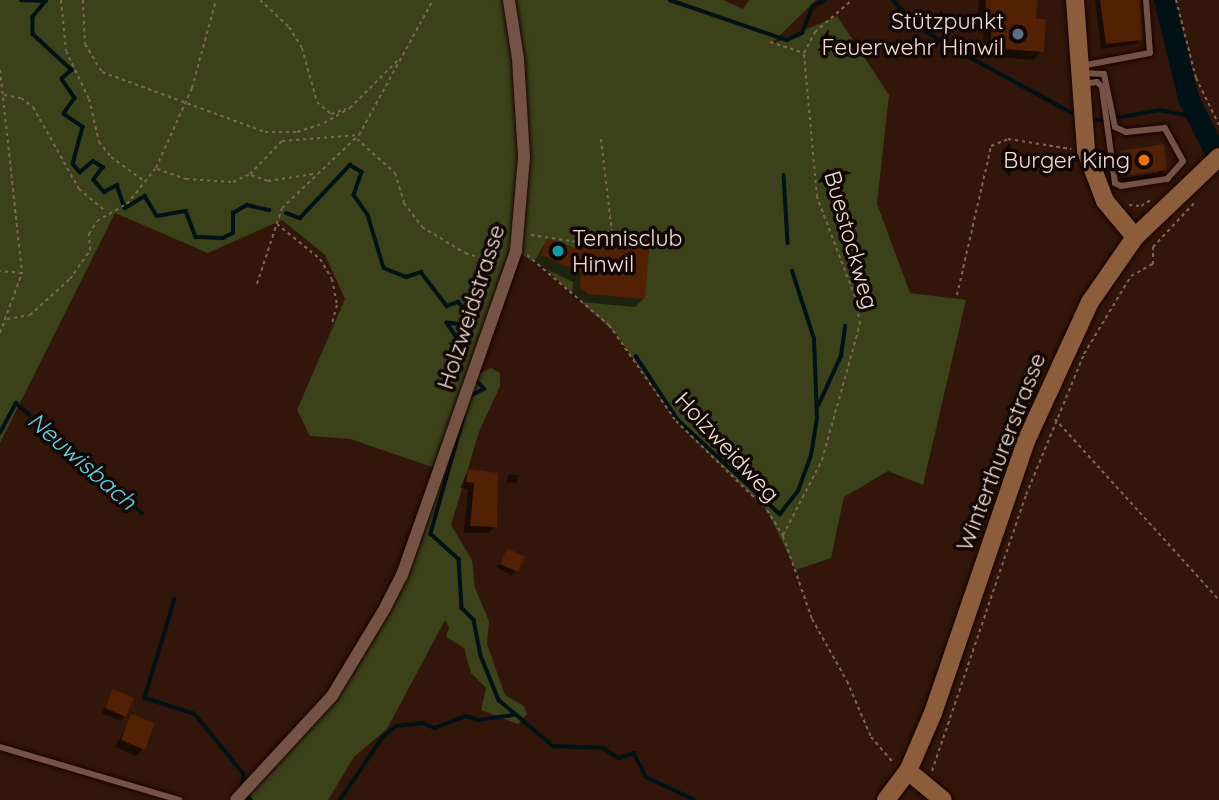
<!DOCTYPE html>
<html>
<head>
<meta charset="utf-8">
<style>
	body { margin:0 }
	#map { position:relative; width:1219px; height:800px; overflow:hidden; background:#321609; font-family:Quicksand,sans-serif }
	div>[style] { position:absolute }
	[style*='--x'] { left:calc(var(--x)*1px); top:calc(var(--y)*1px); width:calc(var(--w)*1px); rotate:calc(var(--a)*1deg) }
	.green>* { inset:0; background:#3b4119 }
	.shadow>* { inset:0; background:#0007 }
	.stream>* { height:3.5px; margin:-1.75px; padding:0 1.75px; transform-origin:1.75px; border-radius:1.75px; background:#001216 }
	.river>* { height:21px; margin:-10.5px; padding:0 10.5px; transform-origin:10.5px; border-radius:10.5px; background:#001216 }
	.building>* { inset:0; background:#512005 }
	.path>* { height:2px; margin-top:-1px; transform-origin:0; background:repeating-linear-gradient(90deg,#7e655a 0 3.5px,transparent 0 7px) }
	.roads { filter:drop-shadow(0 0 2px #180200) drop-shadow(0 0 2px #180200) }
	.lane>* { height:6px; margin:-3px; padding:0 3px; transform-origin:3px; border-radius:3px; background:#745345 }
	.street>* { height:12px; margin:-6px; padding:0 6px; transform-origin:6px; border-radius:6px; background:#745345 }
	.secondary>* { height:18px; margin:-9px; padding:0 9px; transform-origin:9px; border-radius:9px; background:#8c5d3b }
	.dots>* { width:19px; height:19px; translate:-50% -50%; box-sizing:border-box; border:4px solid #110603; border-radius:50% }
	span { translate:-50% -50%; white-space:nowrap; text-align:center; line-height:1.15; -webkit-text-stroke:7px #110603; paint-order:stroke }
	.poi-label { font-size:23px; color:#f1ddd4 }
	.right { translate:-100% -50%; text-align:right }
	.left { translate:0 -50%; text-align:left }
	.street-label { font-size:23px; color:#f1ddd4 }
	.water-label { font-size:24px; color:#5ad8eb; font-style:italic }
</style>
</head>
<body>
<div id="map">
	<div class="green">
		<div style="clip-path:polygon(0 0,723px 0,743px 9px,749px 0,816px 0,770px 45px,837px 16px,889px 95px,877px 204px,910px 293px,966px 300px,923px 485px,888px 471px,844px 497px,831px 558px,796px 570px,767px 510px,676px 421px,616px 334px,547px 270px,516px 251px,435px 468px,350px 439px,310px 436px,297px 410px,345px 299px,325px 255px,282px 220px,208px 253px,115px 213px,0 443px)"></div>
		<div style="clip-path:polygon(491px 368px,500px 373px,500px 386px,479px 432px,451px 525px,472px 560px,475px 588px,489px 621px,487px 644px,505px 695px,524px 706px,527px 714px,518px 724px,481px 710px,486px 688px,471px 673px,464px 648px,446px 637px,449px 627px,445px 620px,387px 729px,354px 757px,328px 800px,251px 800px,246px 790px,306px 728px,385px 608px,474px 376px)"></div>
	</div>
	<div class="shadow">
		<div style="clip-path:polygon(979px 0,1036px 0,1035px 20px,1042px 51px,1033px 60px,982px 56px,984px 26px,977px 25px)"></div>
		<div style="clip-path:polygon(1095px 0,1138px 0,1141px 39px,1136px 44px,1101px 49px)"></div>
		<div style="clip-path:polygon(evenodd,1121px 152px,1166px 169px,1156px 179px,1115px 184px,1112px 162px,1121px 152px,1158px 170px,1158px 173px,1115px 179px,1115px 175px,1158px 170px)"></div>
		<div style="clip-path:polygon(585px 235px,644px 298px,635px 307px,579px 302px,572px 296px,573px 282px,533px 263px,547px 240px,576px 251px)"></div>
		<div style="clip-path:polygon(468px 470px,495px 526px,488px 533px,464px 533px,468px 489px,460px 488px)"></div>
		<div style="clip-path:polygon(509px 474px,519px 475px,516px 483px,506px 482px)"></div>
		<div style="clip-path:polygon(507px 551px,517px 571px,512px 575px,497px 568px)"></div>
		<div style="clip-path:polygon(113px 691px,125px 716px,121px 721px,102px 713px)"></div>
		<div style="clip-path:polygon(132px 716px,143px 749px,136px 756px,115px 747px)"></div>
	</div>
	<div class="stream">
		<div style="--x:21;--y:0;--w:25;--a:2"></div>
		<div style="--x:46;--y:1;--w:21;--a:129"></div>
		<div style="--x:33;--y:17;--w:17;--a:90"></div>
		<div style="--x:33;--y:34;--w:53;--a:42.7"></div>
		<div style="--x:72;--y:70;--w:13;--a:138"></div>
		<div style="--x:62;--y:79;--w:23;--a:56"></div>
		<div style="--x:75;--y:98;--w:19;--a:125"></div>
		<div style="--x:64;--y:114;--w:23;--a:34"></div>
		<div style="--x:83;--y:127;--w:38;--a:105"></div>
		<div style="--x:73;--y:164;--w:11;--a:49"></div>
		<div style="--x:80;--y:172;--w:17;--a:-40"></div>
		<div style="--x:93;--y:161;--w:12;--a:31"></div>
		<div style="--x:103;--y:167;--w:16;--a:125"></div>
		<div style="--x:94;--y:180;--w:16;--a:50"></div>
		<div style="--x:104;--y:192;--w:15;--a:-28"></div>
		<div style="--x:117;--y:185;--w:24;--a:71"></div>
		<div style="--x:125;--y:208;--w:23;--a:-31"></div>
		<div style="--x:145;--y:196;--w:23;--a:59"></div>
		<div style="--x:157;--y:216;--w:29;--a:-10"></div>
		<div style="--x:186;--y:211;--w:28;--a:69"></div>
		<div style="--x:196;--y:237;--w:27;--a:2"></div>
		<div style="--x:223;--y:238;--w:11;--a:-27"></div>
		<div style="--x:233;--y:233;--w:20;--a:-90"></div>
		<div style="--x:233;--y:213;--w:16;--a:-30"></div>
		<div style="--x:247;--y:205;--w:23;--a:13"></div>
		<div style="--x:670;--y:0;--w:124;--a:18.9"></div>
		<div style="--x:787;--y:40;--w:17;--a:-25"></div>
		<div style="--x:802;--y:33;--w:29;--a:-68"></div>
		<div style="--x:813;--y:6;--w:13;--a:-27"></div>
		<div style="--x:893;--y:0;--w:36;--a:46"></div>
		<div style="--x:918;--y:26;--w:33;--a:33"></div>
		<div style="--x:962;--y:53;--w:125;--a:28.6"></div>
		<div style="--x:1116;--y:118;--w:45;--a:-10.3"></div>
		<div style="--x:1160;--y:110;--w:42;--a:11"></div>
		<div style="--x:1091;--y:120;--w:12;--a:0"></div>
		<div style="--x:784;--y:175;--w:68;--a:86.6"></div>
		<div style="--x:286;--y:213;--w:15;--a:20"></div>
		<div style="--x:300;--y:218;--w:73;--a:-46.7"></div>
		<div style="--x:350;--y:165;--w:14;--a:30"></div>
		<div style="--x:362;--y:172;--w:24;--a:109"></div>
		<div style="--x:354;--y:195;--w:24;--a:55"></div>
		<div style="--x:368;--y:215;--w:55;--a:73.2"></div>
		<div style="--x:384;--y:268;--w:24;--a:22"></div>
		<div style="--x:406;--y:277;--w:16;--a:-18"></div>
		<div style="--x:421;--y:272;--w:43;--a:52.6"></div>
		<div style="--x:447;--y:306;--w:12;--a:-20"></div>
		<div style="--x:458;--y:302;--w:21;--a:45"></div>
		<div style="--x:473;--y:317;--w:11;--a:135"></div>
		<div style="--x:465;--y:325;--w:18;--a:-174"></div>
		<div style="--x:447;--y:323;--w:27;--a:56"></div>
		<div style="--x:462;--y:345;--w:14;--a:120"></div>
		<div style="--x:455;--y:357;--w:13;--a:58"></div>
		<div style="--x:636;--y:356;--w:77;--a:56.7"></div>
		<div style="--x:678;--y:420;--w:139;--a:42.7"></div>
		<div style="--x:780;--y:514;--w:29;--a:-52"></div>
		<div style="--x:798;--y:491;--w:37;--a:-70"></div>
		<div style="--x:811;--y:456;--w:38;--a:-81"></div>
		<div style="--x:817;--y:418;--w:79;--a:-92.2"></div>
		<div style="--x:814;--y:339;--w:71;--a:-107.9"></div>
		<div style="--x:470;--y:396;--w:16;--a:-27"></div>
		<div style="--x:484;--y:389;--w:13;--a:-135"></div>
		<div style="--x:818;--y:406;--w:55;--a:-65.3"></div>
		<div style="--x:841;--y:356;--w:30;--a:-82"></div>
		<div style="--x:464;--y:417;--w:122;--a:105.8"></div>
		<div style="--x:431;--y:534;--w:38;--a:42"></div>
		<div style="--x:459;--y:559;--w:49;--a:86.5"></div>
		<div style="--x:462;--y:608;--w:17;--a:45"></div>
		<div style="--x:474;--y:620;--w:37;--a:79"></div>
		<div style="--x:481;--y:656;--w:48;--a:67.8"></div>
		<div style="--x:499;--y:700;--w:71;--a:40.4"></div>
		<div style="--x:553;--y:746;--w:50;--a:2.3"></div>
		<div style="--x:603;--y:748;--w:19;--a:32"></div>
		<div style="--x:619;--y:758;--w:16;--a:-18"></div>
		<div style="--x:634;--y:753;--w:27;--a:63"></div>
		<div style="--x:646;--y:777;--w:54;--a:25.1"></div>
		<div style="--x:0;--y:433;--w:34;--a:-62"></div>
		<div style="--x:16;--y:403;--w:167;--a:41.1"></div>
		<div style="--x:175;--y:599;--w:103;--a:106.9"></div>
		<div style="--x:145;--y:698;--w:52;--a:17.7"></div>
		<div style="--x:195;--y:714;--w:77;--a:50.8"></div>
		<div style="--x:244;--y:774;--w:10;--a:96"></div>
		<div style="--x:249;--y:797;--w:4;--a:56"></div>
		<div style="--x:340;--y:800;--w:75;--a:-55.9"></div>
		<div style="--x:382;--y:738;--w:18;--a:-41"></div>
		<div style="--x:396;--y:726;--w:27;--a:-6"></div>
		<div style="--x:423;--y:723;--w:13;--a:23"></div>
		<div style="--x:435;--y:728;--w:33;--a:-21"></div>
		<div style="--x:466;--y:716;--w:13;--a:18"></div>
		<div style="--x:478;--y:720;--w:35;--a:-8"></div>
	</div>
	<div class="river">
		<div style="--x:1164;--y:0;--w:101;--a:76.2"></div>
		<div style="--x:1188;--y:98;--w:69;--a:63.4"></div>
	</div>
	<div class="building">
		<div style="clip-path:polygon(986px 0,1038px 0,1036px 19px,1046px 19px,1044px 52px,990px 48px,993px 17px,985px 16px)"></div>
		<div style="clip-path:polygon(1100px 0,1140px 0,1143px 40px,1106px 44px)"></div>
		<div style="clip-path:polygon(1164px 144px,1167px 170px,1124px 176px,1120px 151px)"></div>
		<div style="clip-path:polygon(584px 233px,650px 238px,645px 299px,588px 294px,580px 287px,581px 273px,541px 255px,547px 238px,583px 251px)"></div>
		<div style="clip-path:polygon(468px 469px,498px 473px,497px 527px,470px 526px,474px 483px,466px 482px)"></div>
		<div style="clip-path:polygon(507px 548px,525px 557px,518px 572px,500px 564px)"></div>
		<div style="clip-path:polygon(113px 689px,134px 698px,126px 717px,105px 708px)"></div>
		<div style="clip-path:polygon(131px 714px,155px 723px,145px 750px,121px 740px)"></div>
	</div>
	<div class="path">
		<div style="--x:61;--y:0;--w:51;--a:84.4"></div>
		<div style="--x:66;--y:51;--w:53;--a:64.4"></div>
		<div style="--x:89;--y:99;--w:44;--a:76.9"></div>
		<div style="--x:99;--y:142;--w:19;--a:51"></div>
		<div style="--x:111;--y:157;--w:39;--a:36"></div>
		<div style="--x:83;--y:0;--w:44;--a:87.4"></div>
		<div style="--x:85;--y:44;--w:33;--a:59"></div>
		<div style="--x:102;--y:72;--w:174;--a:20.2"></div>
		<div style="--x:265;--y:132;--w:32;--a:0"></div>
		<div style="--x:297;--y:132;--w:28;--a:-18"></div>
		<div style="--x:324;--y:123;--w:30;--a:-30"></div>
		<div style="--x:350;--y:108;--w:68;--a:-45"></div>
		<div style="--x:260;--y:0;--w:40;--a:43"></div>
		<div style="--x:289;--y:27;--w:25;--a:58"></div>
		<div style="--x:302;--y:48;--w:56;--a:74.5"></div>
		<div style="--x:317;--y:102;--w:18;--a:41"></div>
		<div style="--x:331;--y:114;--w:16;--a:-18"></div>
		<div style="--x:1176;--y:0;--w:81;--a:75.6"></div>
		<div style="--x:1196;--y:78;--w:52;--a:63.9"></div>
		<div style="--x:770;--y:42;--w:35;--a:18"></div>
		<div style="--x:0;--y:70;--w:204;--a:83.8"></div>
		<div style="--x:4;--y:95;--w:17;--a:10"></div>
		<div style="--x:21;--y:98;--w:15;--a:37"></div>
		<div style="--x:33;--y:107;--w:94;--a:60.7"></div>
		<div style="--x:79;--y:189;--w:35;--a:40"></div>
		<div style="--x:357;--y:139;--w:51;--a:41.8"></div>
		<div style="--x:395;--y:173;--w:31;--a:73"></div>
		<div style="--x:404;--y:203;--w:30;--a:53"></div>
		<div style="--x:422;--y:227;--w:50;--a:31.2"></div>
		<div style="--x:465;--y:253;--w:24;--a:17"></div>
		<div style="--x:488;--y:260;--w:12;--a:-14"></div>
		<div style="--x:601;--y:139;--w:94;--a:83.3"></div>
		<div style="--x:157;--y:169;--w:31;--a:19"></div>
		<div style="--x:186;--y:179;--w:47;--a:3.7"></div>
		<div style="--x:233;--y:182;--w:19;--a:-25"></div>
		<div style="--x:250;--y:174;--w:46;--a:-45.9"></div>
		<div style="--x:282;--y:141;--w:77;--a:-4.5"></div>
		<div style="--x:251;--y:175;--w:18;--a:19"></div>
		<div style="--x:268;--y:181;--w:46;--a:-8.8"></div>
		<div style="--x:1129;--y:205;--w:12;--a:5"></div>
		<div style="--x:1141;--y:206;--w:13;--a:-32"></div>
		<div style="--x:277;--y:224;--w:55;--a:39.1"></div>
		<div style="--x:320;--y:259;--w:23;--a:59"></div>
		<div style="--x:332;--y:279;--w:26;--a:79"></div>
		<div style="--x:337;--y:305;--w:20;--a:105"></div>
		<div style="--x:531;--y:235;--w:54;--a:8.6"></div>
		<div style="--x:584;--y:243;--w:24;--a:-28"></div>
		<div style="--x:605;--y:232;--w:25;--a:2"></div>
		<div style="--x:527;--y:255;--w:108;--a:40.5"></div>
		<div style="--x:609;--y:325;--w:117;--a:55.1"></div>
		<div style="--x:676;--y:421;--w:127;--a:44.4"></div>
		<div style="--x:767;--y:510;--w:31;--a:58"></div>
		<div style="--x:783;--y:536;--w:88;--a:70.7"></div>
		<div style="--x:812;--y:619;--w:71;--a:60.6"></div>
		<div style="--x:847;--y:681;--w:61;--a:66.8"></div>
		<div style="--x:871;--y:737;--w:35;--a:49"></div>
		<div style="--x:257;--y:284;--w:80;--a:-71.8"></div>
		<div style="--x:282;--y:208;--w:106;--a:-43.5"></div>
		<div style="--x:359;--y:135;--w:154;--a:-61.3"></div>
		<div style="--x:957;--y:295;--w:153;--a:-77.1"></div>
		<div style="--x:991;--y:146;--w:18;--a:-22"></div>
		<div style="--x:1008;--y:139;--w:64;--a:9"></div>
		<div style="--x:7;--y:319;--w:23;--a:-10"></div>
		<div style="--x:30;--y:315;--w:54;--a:-42"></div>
		<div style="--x:70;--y:279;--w:35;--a:-55"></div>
		<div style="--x:90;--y:250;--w:16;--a:-94"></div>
		<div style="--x:89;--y:234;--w:15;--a:-58"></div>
		<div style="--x:97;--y:221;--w:34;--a:-30"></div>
		<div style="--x:127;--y:204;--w:46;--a:-51.1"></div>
		<div style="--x:156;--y:168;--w:88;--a:-65.8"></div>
		<div style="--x:192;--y:88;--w:91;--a:-74.7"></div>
		<div style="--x:0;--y:333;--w:64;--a:-69.9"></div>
		<div style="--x:22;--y:273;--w:22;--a:-175"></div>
		<div style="--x:1055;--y:419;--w:244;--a:47.8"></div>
		<div style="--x:783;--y:535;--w:85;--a:-62.5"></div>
		<div style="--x:822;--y:460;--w:141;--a:-74.4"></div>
		<div style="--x:860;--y:324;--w:27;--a:-100"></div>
		<div style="--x:855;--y:297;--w:107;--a:-110.8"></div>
		<div style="--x:817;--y:197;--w:145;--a:-95.2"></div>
		<div style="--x:804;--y:53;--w:24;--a:-62"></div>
		<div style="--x:815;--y:32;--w:49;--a:-40.9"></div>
		<div style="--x:932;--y:771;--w:292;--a:-71.2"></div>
		<div style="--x:1026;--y:495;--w:152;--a:-67.6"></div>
		<div style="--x:1084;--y:354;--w:91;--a:-58.9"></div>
		<div style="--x:1131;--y:276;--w:25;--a:-29"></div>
		<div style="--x:1153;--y:264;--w:17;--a:-90"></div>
		<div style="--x:1153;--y:247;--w:63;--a:-46.9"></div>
	</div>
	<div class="roads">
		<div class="lane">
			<div style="--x:1081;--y:66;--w:70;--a:-10.7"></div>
			<div style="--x:1150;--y:53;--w:53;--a:-94.3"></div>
			<div style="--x:1083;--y:84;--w:14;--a:-8"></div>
			<div style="--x:1097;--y:82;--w:7;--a:45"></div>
			<div style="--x:1102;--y:87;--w:97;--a:82.3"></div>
			<div style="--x:1115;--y:183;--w:7;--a:27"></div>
			<div style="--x:1121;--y:186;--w:47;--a:-8.7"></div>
			<div style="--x:1167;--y:179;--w:24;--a:-48"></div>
			<div style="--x:1183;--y:161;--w:38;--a:-119"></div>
			<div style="--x:1165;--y:128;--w:39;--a:174"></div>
			<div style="--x:1126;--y:132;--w:12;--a:-156"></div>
			<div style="--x:1115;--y:127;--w:54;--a:-101.7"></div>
			<div style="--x:1104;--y:74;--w:21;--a:-177"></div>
			<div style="--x:0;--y:747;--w:187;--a:16.5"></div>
		</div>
		<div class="street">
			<div style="--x:236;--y:800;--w:142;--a:-47.3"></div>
			<div style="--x:332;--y:696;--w:103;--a:-58.9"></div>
			<div style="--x:385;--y:608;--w:37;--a:-63"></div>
			<div style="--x:402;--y:575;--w:343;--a:-70.6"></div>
			<div style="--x:516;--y:251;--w:94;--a:-85.1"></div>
			<div style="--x:524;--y:157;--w:98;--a:-93.5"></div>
			<div style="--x:518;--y:59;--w:60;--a:-98.7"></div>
		</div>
		<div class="secondary">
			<div style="--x:1075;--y:0;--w:151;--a:85.8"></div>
			<div style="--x:1086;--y:151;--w:53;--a:69.2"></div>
			<div style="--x:1105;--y:201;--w:47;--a:50.2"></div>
			<div style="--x:908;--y:771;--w:45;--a:39.6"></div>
			<div style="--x:886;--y:800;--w:36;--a:-53"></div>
			<div style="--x:908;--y:771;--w:63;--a:-66.7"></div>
			<div style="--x:933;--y:713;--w:290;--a:-71.1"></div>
			<div style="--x:1027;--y:439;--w:151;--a:-65.3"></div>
			<div style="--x:1090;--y:302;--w:79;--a:-55.3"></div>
			<div style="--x:1135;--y:237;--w:116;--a:-43.6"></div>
		</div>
	</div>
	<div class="dots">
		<div style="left:1018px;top:34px;background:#5c6f8a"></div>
		<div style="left:1144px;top:160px;background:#e8710a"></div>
		<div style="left:558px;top:251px;background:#0f9aa8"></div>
	</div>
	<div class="poi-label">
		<span class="right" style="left:1004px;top:34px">Stützpunkt<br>Feuerwehr Hinwil</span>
		<span class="right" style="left:1130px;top:160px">Burger King</span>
		<span class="left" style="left:572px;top:251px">Tennisclub<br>Hinwil</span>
	</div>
	<div class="street-label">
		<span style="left:851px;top:240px;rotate:74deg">Buestockweg</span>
		<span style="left:471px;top:307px;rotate:-72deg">Holzweidstrasse</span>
		<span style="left:727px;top:447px;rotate:47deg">Holzweidweg</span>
		<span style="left:1001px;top:452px;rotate:-69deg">Winterthurerstrasse</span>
	</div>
	<div class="water-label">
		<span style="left:82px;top:461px;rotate:41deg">Neuwisbach</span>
	</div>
</div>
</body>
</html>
